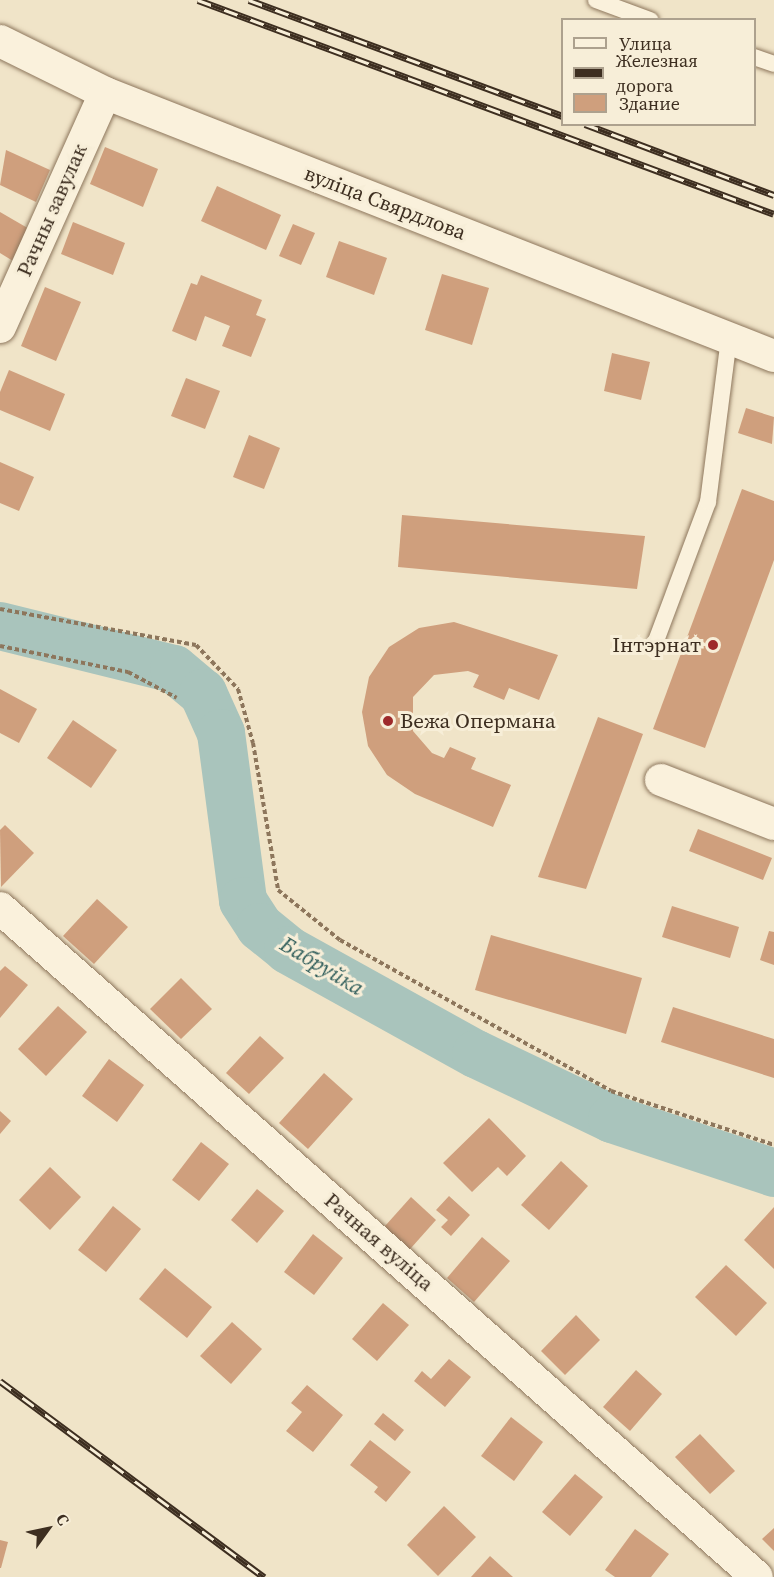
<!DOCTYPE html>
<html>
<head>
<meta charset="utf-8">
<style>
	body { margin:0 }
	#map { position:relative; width:774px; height:1577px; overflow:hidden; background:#f0e4c8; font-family:"Source Serif 4",serif }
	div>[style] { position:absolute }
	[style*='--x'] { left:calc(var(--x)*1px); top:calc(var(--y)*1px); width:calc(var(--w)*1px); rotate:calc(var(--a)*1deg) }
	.river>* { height:48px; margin:-24px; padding:0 24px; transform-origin:24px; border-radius:24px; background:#a9c4bc }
	.building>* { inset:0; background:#cf9f7d }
	.path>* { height:4px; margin-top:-2px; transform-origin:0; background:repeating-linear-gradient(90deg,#8d765c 0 4.5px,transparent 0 7.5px) }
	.roads { filter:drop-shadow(0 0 2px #8d765c) drop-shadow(0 0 2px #8d765c) }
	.lane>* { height:16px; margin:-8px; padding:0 8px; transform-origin:8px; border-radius:8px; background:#faf1dc }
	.street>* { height:32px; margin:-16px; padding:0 16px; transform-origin:16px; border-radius:16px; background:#faf1dc }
	.rail>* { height:7px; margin-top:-3.5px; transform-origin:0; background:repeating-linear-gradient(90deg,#f7eed8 0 14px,#3d2e20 0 28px); box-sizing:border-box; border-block:2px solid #3d2e20 }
	.dots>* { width:16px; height:16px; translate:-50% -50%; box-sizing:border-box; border:3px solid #f7eed8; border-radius:50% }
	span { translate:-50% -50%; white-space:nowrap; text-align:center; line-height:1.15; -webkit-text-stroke:6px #f7eed8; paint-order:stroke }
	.street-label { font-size:21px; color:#3d2e20 }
	.poi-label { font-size:21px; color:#3d2e20 }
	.right { translate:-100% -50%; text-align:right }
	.left { translate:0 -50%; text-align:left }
	.water-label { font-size:22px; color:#2f5d5a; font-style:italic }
	.legend { position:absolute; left:561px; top:18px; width:195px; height:108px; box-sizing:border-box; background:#f7eed8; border:2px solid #ada18e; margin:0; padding:8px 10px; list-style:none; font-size:18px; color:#3d2e20 }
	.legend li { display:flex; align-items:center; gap:12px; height:30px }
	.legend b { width:30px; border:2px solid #ada18e }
	.north { position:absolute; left:18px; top:1499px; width:60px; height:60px; -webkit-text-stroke:4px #f7eed8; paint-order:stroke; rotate:57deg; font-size:16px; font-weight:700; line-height:24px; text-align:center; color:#3d2e20 }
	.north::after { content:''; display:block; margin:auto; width:21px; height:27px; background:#3d2e20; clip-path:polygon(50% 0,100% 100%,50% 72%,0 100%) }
</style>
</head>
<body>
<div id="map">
	<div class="river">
		<div style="--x:0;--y:626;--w:179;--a:13.9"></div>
		<div style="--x:174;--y:669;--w:38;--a:40"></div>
		<div style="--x:203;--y:693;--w:44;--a:65.8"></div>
		<div style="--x:221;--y:733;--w:169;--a:82.5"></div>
		<div style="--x:243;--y:901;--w:31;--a:57"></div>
		<div style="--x:260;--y:927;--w:36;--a:39"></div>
		<div style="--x:288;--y:950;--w:215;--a:29"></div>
		<div style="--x:476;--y:1054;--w:151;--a:25.5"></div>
		<div style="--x:612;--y:1119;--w:171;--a:18.4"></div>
	</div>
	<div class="building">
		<div style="clip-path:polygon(105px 147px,158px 169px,143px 207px,90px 184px)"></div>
		<div style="clip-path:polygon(6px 150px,50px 170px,36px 202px,0 185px)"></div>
		<div style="clip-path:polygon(217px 186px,281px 215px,266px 250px,201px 221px)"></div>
		<div style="clip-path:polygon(0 212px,31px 230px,13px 261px,0 253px)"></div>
		<div style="clip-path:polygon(73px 222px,125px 243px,113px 275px,61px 254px)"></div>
		<div style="clip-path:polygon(293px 224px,315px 233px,301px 265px,279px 256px)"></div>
		<div style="clip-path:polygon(339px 241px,387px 258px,374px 295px,326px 277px)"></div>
		<div style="clip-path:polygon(442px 274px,489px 288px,472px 345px,425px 330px)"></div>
		<div style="clip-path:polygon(201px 275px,262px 300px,256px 315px,266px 319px,251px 357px,222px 346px,230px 326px,205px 316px,196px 341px,172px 331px,191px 283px,197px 285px)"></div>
		<div style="clip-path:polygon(45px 287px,81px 302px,56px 361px,21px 346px)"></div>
		<div style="clip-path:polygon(612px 353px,650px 362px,641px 400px,604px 391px)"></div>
		<div style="clip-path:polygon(9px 370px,65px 394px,50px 431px,0 410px,0 392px)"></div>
		<div style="clip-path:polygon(186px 378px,220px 391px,205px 429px,171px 416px)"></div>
		<div style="clip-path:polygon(746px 408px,774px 417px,772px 444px,738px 433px)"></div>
		<div style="clip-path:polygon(249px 435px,280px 448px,264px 489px,233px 477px)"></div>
		<div style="clip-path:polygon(0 462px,34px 477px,19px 511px,0 503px)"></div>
		<div style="clip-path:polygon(742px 489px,774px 501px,774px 560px,705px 748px,653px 729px)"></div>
		<div style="clip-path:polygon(402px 515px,645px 536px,637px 589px,398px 567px)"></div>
		<div style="clip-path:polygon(454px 622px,558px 655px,539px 700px,509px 688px,504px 700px,473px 687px,479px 675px,468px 671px,434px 675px,413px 697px,413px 731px,432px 753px,444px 758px,450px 747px,476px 758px,471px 769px,511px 785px,493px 827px,415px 794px,387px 775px,368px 746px,362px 712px,369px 677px,389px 647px,419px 628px)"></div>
		<div style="clip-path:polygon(0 689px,37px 709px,19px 743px,0 733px)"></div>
		<div style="clip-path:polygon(598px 717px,643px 734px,586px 889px,538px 877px)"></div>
		<div style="clip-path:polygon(73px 720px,117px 750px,91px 788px,47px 758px)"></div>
		<div style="clip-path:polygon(5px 825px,34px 853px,1px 887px,0 830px)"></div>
		<div style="clip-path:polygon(698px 829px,772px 858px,763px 880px,689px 851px)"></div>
		<div style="clip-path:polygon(97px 899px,128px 927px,94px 964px,63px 936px)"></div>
		<div style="clip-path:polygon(672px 906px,739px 927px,730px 958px,662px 937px)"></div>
		<div style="clip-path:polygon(769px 931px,774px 932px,774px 965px,760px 960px)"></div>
		<div style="clip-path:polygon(491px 935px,642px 978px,626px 1034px,475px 990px)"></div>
		<div style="clip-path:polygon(5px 966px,28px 985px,0 1018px,0 971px)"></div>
		<div style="clip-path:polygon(181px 978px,212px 1009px,181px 1039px,150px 1009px)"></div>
		<div style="clip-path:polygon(58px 1006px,87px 1032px,46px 1076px,18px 1049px)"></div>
		<div style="clip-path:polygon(673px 1007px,774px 1039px,774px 1078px,661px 1042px)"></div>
		<div style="clip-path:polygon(260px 1036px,284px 1058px,249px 1094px,226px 1073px)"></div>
		<div style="clip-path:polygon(109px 1059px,144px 1085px,117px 1122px,82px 1096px)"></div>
		<div style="clip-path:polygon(324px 1073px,353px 1099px,308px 1149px,279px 1123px)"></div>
		<div style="clip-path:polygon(0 1111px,11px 1121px,0 1134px)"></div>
		<div style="clip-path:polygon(489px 1118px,526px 1156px,507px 1176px,498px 1167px,472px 1192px,443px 1163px)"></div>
		<div style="clip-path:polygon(201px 1142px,229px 1164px,199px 1201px,172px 1180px)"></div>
		<div style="clip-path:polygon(561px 1161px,588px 1186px,549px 1230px,521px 1205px)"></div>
		<div style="clip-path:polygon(50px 1167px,81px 1197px,50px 1230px,19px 1200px)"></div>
		<div style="clip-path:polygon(257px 1189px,284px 1211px,257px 1243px,231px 1220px)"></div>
		<div style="clip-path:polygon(449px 1196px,470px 1215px,451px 1236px,441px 1227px,448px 1220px,436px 1210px)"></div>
		<div style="clip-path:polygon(411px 1197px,436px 1220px,403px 1257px,377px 1235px)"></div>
		<div style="clip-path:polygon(113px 1206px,141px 1229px,106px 1272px,78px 1250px)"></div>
		<div style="clip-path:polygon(774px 1207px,774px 1269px,744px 1240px)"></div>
		<div style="clip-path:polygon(313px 1234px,343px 1258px,314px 1295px,284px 1272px)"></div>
		<div style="clip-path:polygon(482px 1237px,510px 1261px,474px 1302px,447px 1278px)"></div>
		<div style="clip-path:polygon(726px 1265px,767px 1303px,736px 1336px,695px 1297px)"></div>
		<div style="clip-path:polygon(165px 1268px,212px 1307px,187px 1338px,139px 1299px)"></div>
		<div style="clip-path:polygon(383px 1303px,409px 1325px,377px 1361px,352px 1339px)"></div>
		<div style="clip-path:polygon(576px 1315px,600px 1340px,565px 1375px,541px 1351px)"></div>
		<div style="clip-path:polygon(232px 1322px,262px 1349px,231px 1384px,200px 1356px)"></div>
		<div style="clip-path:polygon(449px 1359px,471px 1377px,445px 1407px,414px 1381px,422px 1371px,431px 1379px)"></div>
		<div style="clip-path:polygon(636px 1370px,662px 1394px,630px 1431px,603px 1407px)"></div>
		<div style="clip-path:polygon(307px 1385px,343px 1415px,313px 1452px,286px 1431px,302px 1412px,291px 1403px)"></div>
		<div style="clip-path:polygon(383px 1413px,404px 1430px,395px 1441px,374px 1424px)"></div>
		<div style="clip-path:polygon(511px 1417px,543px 1442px,514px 1481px,481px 1456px)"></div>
		<div style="clip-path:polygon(700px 1434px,735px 1471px,710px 1494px,675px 1457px)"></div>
		<div style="clip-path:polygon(370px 1440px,411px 1472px,386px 1502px,374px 1492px,378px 1487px,350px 1465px)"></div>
		<div style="clip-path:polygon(575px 1474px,603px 1497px,570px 1536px,542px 1512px)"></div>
		<div style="clip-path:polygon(444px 1506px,476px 1537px,438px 1576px,407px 1545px)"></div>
		<div style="clip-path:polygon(774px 1528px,774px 1551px,762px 1539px)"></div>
		<div style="clip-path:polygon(635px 1529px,669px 1554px,651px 1577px,615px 1577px,605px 1570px)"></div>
		<div style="clip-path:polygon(0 1540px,8px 1542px,1px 1568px,0 1568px)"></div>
		<div style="clip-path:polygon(490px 1556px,513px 1577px,471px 1577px)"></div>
	</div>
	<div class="path">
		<div style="--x:0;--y:609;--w:199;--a:10.4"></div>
		<div style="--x:196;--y:645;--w:61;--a:46.3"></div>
		<div style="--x:238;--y:689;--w:56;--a:74.5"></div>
		<div style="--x:253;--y:743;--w:149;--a:80.3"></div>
		<div style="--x:278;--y:890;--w:80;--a:38.9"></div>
		<div style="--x:340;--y:940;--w:310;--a:29.1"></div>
		<div style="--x:611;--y:1091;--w:172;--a:18.3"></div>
		<div style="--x:0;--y:646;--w:131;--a:11.5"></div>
		<div style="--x:128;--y:672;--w:55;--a:28"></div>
	</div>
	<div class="roads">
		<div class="lane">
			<div style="--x:596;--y:0;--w:58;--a:20.3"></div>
			<div style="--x:754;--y:57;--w:21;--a:19"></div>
			<div style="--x:656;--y:641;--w:148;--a:-69.5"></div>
			<div style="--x:708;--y:502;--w:165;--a:-82.7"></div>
		</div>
		<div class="street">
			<div style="--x:0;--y:41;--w:117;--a:26.3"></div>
			<div style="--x:105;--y:93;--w:719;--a:21.46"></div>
			<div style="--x:0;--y:327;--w:256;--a:-65.8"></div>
			<div style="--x:661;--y:780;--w:121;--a:21.3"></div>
			<div style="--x:0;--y:908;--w:1010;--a:41.47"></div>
		</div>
	</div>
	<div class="rail">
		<div style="--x:198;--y:0;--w:614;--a:20.38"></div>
		<div style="--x:249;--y:0;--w:334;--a:20.3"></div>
		<div style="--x:585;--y:124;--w:202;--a:20.6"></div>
		<div style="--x:0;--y:1381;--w:329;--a:36.6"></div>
	</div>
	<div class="dots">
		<div style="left:713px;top:645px;background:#9e2a2b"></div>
		<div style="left:388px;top:721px;background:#9e2a2b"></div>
	</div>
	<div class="street-label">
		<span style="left:385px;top:203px;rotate:21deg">вуліца Свярдлова</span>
		<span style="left:52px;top:210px;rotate:-66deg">Рачны завулак</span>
		<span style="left:379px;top:1242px;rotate:41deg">Рачная вуліца</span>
	</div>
	<div class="poi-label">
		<span class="right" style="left:701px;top:645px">Інтэрнат</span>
		<span class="left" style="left:400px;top:721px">Вежа Опермана</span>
	</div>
	<div class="water-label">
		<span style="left:322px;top:966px;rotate:31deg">Бабруйка</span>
	</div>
	<ul class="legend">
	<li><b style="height:8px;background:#faf1dc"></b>Улица</li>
	<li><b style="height:8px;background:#3d2e20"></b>Железная дорога</li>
	<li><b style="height:16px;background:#cf9f7d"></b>Здание</li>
	</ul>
	<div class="north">С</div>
</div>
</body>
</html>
